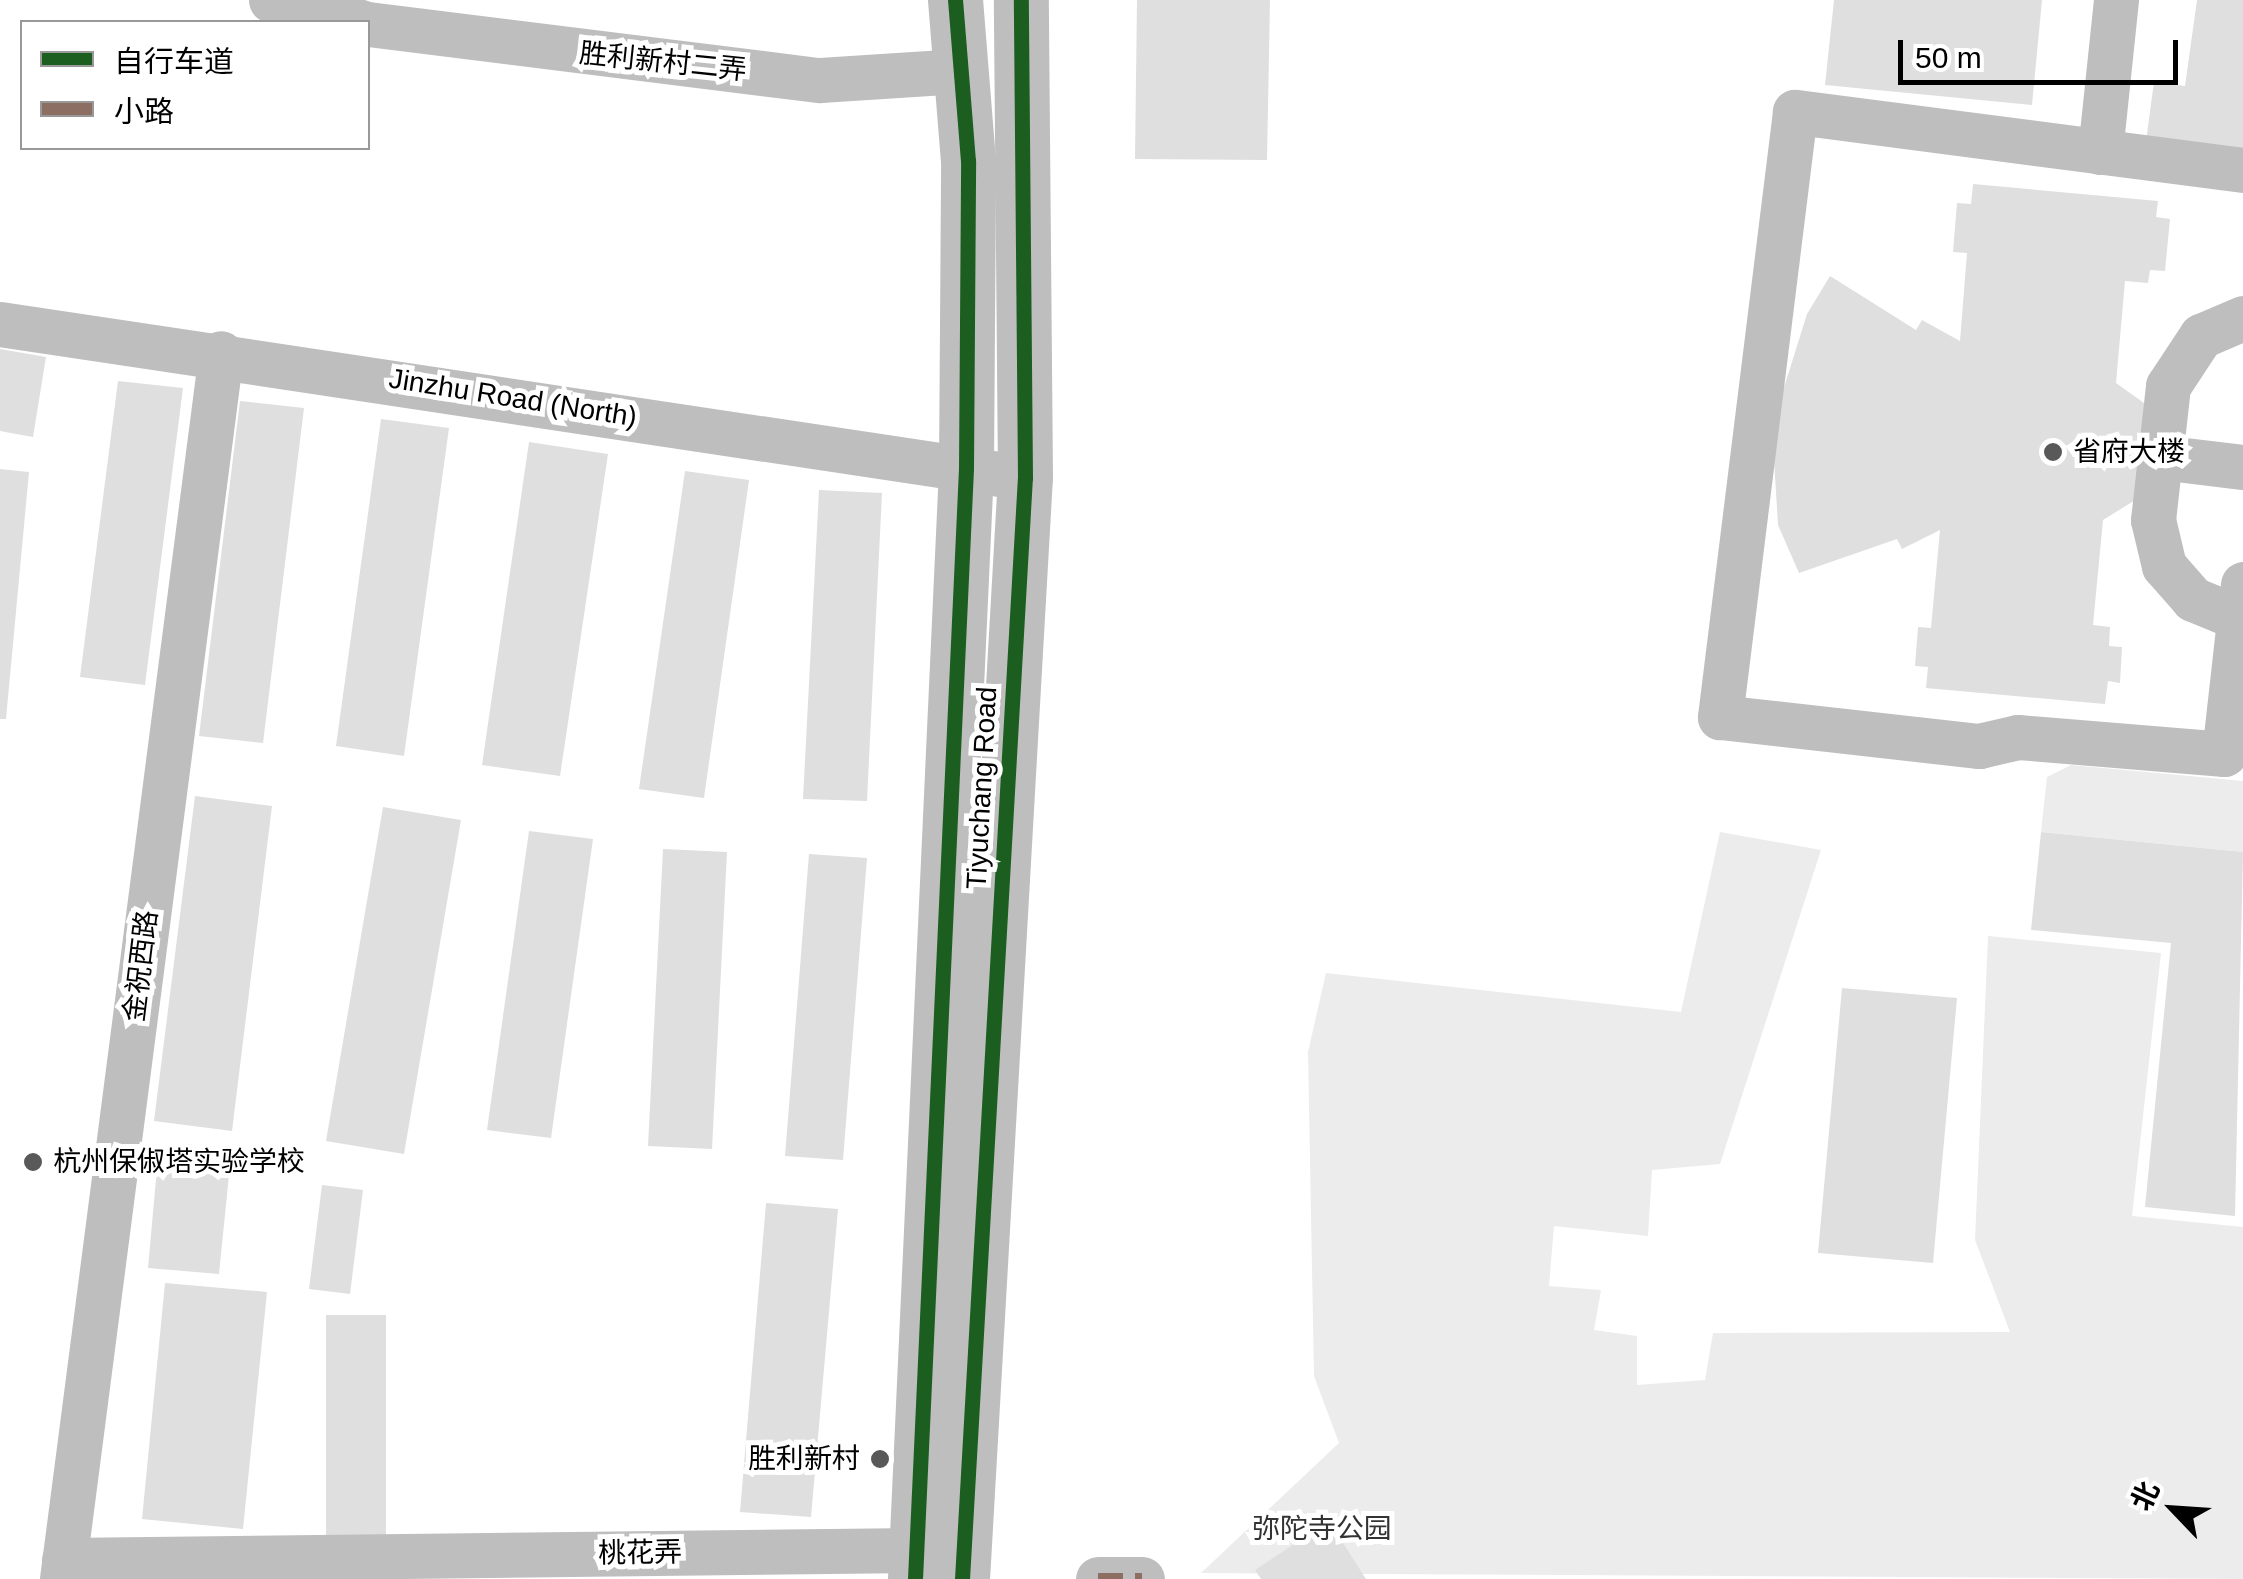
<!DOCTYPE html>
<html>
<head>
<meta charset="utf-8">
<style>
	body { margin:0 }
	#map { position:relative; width:2243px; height:1579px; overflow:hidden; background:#fff; font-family:Arial,"Noto Sans SC",sans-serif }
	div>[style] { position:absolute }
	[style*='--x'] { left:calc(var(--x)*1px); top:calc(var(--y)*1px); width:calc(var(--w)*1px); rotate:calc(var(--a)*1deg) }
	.green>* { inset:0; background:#ececec }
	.building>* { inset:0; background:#dfdfdf }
	.minor>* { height:45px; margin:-22.5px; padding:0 22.5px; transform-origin:22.5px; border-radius:22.5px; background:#bebebe }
	.major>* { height:55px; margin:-27.5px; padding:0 27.5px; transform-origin:27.5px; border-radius:27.5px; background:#bebebe }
	.quiet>* { height:12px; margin-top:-6px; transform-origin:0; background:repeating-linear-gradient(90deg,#8d6e63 0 25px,transparent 0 37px) }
	.cycleway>* { height:15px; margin:-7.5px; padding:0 7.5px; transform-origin:7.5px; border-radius:7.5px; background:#1b5e20 }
	.dots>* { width:28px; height:28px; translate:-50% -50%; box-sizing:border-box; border:5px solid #fff; border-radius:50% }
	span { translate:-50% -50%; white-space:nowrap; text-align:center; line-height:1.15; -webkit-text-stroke:10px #fff; paint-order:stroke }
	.street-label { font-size:28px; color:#000 }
	.poi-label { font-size:28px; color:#000 }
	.left { translate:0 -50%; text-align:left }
	.right { translate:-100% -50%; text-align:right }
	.park-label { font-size:28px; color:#333 }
	.legend { position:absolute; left:20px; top:20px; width:350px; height:130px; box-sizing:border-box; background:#fff; border:2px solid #999; margin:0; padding:12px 18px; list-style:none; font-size:30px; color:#000 }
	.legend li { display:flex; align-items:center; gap:20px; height:50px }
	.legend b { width:50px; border:2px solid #999 }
	.north { position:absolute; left:2123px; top:1459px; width:100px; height:100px; -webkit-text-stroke:8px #fff; paint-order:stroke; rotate:295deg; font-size:28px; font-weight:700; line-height:40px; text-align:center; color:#000 }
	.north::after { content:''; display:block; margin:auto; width:35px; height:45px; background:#000; clip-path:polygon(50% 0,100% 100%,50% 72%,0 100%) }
	.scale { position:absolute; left:1898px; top:40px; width:280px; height:45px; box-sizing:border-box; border:5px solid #000; border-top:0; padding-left:12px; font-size:30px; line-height:35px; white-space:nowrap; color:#000; -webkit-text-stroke:8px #fff; paint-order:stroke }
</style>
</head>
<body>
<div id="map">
	<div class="green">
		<div style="clip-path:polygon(2071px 765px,2243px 781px,2243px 852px,2041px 832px,2047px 777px)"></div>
		<div style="clip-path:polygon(1720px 832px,1821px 850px,1720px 1164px,1652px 1170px,1648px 1236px,1554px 1226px,1549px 1286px,1601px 1290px,1594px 1330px,1637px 1336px,1637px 1385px,1705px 1380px,1713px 1333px,2010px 1332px,1975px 1240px,1988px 936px,2161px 953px,2132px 1216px,2243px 1227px,2243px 1579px,1201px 1573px,1339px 1443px,1314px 1376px,1308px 1052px,1326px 973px,1681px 1012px)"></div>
	</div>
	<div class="building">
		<div style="clip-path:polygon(1137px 0,1270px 0,1267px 160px,1135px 159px)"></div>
		<div style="clip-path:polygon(1834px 0,2042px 0,2032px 105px,1825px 85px)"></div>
		<div style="clip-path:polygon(2197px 0,2243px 0,2243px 153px,2146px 141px,2154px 82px,2185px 86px)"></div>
		<div style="clip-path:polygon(1973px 184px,2158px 201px,2156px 217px,2170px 219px,2165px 271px,2150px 270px,2148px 283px,2125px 281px,2116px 383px,2151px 408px,2145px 494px,2103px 520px,2093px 625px,2110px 627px,2109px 646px,2122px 647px,2120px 683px,2108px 681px,2105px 704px,1926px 688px,1928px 667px,1915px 666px,1918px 627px,1931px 628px,1940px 530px,1902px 549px,1897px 539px,1799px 573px,1778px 525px,1772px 426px,1807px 314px,1830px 276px,1916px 330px,1922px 320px,1960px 341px,1967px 253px,1953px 252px,1957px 203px,1971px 204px)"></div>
		<div style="clip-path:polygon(0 349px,46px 357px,33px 437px,0 431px)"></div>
		<div style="clip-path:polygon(118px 381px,183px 388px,145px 685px,80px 677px)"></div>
		<div style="clip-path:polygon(240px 401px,304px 408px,263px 743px,199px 736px)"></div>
		<div style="clip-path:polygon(381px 419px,449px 428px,404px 756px,336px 746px)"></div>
		<div style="clip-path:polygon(529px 442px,608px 454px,560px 776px,482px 765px)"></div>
		<div style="clip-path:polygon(0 469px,29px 472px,6px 719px,0 719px)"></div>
		<div style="clip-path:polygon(685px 471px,749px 480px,704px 798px,639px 789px)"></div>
		<div style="clip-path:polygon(819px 490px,882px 493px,867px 801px,803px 799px)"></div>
		<div style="clip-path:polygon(195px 796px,272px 806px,232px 1131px,154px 1121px)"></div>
		<div style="clip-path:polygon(383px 807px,461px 820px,404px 1154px,326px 1141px)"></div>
		<div style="clip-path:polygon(529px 831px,593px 839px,551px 1138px,487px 1130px)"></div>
		<div style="clip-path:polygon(2041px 832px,2243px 852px,2235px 1216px,2145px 1207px,2171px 943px,2031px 930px)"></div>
		<div style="clip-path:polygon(663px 849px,727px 852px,712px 1149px,648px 1146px)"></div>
		<div style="clip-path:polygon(809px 854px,867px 858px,843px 1160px,785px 1156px)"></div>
		<div style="clip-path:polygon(1842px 988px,1957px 998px,1933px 1263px,1818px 1253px)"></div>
		<div style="clip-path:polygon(157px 1168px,229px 1175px,219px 1274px,148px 1268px)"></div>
		<div style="clip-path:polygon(322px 1185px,363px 1190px,350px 1294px,309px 1289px)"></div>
		<div style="clip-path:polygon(766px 1203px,838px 1209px,811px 1517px,740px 1512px)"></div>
		<div style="clip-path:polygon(165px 1283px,267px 1292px,243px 1529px,142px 1519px)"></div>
		<div style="clip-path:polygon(326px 1315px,386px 1315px,386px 1536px,326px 1537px)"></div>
		<div style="clip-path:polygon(1329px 1521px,1366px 1579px,1261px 1579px,1255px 1570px)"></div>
	</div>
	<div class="minor">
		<div style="--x:271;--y:0;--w:93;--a:13.7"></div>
		<div style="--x:368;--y:24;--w:455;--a:7.1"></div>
		<div style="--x:820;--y:80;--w:140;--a:-3.7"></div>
		<div style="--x:2100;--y:152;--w:153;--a:-84"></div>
		<div style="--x:2243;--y:170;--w:452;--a:-172.6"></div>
		<div style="--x:1795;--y:112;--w:610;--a:97.07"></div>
		<div style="--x:1720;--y:717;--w:261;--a:6.4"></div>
		<div style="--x:1979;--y:746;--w:40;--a:-13"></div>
		<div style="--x:2018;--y:737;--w:207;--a:4.7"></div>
		<div style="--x:2224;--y:754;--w:171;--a:-83.6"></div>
		<div style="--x:0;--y:324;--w:1037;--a:8.54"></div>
		<div style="--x:2160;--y:457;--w:84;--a:6.9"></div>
		<div style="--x:2239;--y:618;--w:50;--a:-157.6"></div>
		<div style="--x:2193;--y:599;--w:44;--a:-131.3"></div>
		<div style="--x:2164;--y:566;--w:47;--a:-103.4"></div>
		<div style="--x:2153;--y:520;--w:135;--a:-83.6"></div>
		<div style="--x:2168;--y:386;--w:60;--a:-56.6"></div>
		<div style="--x:2201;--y:336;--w:46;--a:-23.2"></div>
		<div style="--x:64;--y:1560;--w:853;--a:-0.67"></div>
		<div style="--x:62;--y:1579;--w:1236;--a:-82.61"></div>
		<div style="--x:1098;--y:1579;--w:44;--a:0"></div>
	</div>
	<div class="major">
		<div style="--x:915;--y:1579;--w:1112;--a:-87.37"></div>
		<div style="--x:966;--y:468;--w:307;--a:-89.6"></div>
		<div style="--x:968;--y:161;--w:162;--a:-94.6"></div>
		<div style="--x:962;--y:1579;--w:1103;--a:-86.73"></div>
		<div style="--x:1025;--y:478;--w:478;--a:-90.5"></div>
	</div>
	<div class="quiet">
		<div style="--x:1098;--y:1579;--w:44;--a:0"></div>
	</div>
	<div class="cycleway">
		<div style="--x:915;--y:1579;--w:1112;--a:-87.37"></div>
		<div style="--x:966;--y:468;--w:307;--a:-89.6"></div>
		<div style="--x:968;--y:161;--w:162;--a:-94.6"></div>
		<div style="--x:962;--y:1579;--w:1103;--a:-86.73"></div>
		<div style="--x:1025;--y:478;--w:478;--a:-90.5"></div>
	</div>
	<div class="dots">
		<div style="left:2053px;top:452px;background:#595959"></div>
		<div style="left:33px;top:1162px;background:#595959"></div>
		<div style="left:880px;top:1459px;background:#595959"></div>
	</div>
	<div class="street-label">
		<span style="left:663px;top:62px;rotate:6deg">胜利新村二弄</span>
		<span style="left:513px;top:398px;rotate:9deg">Jinzhu Road (North)</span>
		<span style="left:982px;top:788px;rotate:-87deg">Tiyuchang Road</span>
		<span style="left:141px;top:966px;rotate:-83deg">金祝西路</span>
		<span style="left:640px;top:1553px;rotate:-1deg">桃花弄</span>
	</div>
	<div class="poi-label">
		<span class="left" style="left:2073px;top:452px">省府大楼</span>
		<span class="left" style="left:53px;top:1162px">杭州保俶塔实验学校</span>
		<span class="right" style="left:860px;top:1459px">胜利新村</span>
	</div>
	<div class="park-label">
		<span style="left:1322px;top:1529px">弥陀寺公园</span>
	</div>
	<ul class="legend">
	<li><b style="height:12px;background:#1b5e20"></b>自行车道</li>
	<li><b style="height:12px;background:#8d6e63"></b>小路</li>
	</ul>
	<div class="north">北</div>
	<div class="scale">50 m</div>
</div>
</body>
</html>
